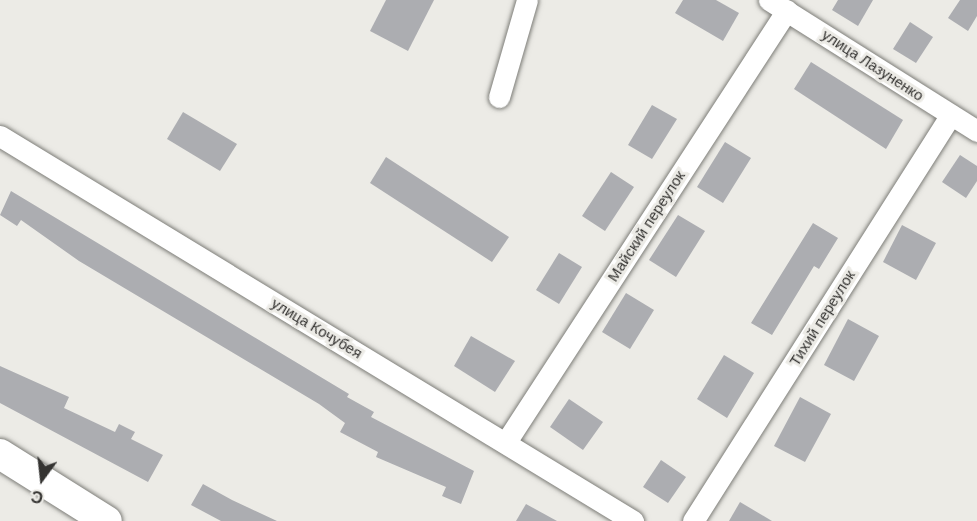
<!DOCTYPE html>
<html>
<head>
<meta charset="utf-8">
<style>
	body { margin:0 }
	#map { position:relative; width:977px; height:521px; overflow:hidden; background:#ecebe6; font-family:Helvetica,sans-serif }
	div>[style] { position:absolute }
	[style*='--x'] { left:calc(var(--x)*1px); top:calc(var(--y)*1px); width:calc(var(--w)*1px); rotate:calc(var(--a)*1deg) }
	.building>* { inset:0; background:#acadb1 }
	.roads { filter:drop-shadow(0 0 2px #7d7d78) drop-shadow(0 0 2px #7d7d78) }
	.street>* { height:21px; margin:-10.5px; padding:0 10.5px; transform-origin:10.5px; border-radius:10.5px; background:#fff }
	.secondary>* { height:30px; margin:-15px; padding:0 15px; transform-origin:15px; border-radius:15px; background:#fff }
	span { translate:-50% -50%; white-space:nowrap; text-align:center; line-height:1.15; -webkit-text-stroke:6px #ecebe6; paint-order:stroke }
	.street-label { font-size:15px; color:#343331 }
	.north { position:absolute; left:12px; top:449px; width:60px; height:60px; -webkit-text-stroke:4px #ecebe6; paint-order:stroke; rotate:195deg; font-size:16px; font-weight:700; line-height:24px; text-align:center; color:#343331 }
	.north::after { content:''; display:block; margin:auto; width:21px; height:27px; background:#343331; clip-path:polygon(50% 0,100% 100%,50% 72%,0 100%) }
</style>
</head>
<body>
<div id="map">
	<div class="building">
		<div style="clip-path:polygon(386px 0,434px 0,408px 51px,370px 31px)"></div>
		<div style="clip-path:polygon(683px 0,716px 0,739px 13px,723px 41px,675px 13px)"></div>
		<div style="clip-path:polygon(838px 0,873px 0,858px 26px,832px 10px)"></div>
		<div style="clip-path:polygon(960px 0,977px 0,977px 16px,968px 31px,948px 18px)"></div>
		<div style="clip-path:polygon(910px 22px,933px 37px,916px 63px,893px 49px)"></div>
		<div style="clip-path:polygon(811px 62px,903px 120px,886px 149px,794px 89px)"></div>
		<div style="clip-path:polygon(652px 105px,677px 119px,652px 159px,628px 145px)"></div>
		<div style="clip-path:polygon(183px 112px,237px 144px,220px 171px,167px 139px)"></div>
		<div style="clip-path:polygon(725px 142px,751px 158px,723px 203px,697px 187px)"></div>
		<div style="clip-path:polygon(960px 155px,977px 166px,977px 181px,966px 198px,942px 182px)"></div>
		<div style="clip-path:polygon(386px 157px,509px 237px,492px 262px,370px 183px)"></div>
		<div style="clip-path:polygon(611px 172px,634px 187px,605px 231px,582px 216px)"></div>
		<div style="clip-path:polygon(11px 191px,349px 394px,347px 397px,374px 412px,371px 417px,474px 471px,461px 504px,442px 496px,446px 487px,376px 457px,378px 452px,340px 432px,345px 423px,319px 404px,79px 261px,21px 220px,17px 226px,0 215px)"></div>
		<div style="clip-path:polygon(678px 215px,705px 231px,676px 277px,649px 260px)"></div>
		<div style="clip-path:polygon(813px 223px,838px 238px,819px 269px,814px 266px,772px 335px,751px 323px)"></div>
		<div style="clip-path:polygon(902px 225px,936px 243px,916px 280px,883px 262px)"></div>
		<div style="clip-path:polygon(559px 253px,582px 267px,559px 304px,536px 290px)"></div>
		<div style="clip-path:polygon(626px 293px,654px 310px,630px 349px,602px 332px)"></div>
		<div style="clip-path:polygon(848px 319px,879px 336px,854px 381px,824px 365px)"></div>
		<div style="clip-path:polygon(471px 336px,515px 361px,495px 392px,454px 366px)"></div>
		<div style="clip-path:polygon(724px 355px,754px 373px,727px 418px,697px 399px)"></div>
		<div style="clip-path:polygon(0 366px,69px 397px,64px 408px,115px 432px,119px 424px,135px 432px,131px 439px,163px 455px,148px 482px,0 403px)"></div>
		<div style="clip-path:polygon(800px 397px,831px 414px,805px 462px,774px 446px)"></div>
		<div style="clip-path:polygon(569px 399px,603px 422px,583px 450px,550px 427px)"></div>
		<div style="clip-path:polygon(661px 460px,686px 477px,668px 503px,643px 487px)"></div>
		<div style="clip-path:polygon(203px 484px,232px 500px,277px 521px,221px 521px,191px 505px)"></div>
		<div style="clip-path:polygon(740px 502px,772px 521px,729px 521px)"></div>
		<div style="clip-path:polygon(526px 504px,557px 521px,516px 521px)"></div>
	</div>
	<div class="roads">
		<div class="street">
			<div style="--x:769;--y:0;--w:246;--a:32.2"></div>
			<div style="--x:499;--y:97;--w:101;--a:-73.9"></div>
			<div style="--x:0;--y:136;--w:741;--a:31.31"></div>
			<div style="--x:506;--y:442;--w:515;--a:-56.96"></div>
			<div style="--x:693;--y:521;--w:481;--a:-57.6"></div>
		</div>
		<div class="secondary">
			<div style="--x:0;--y:454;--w:126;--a:32.1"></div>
		</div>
	</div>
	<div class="street-label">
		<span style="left:873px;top:65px;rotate:33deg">улица Лазуненко</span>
		<span style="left:646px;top:226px;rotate:-57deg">Майский переулок</span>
		<span style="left:822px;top:318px;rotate:-58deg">Тихий переулок</span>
		<span style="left:317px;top:328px;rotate:31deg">улица Кочубея</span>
	</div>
	<div class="north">С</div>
</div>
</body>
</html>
